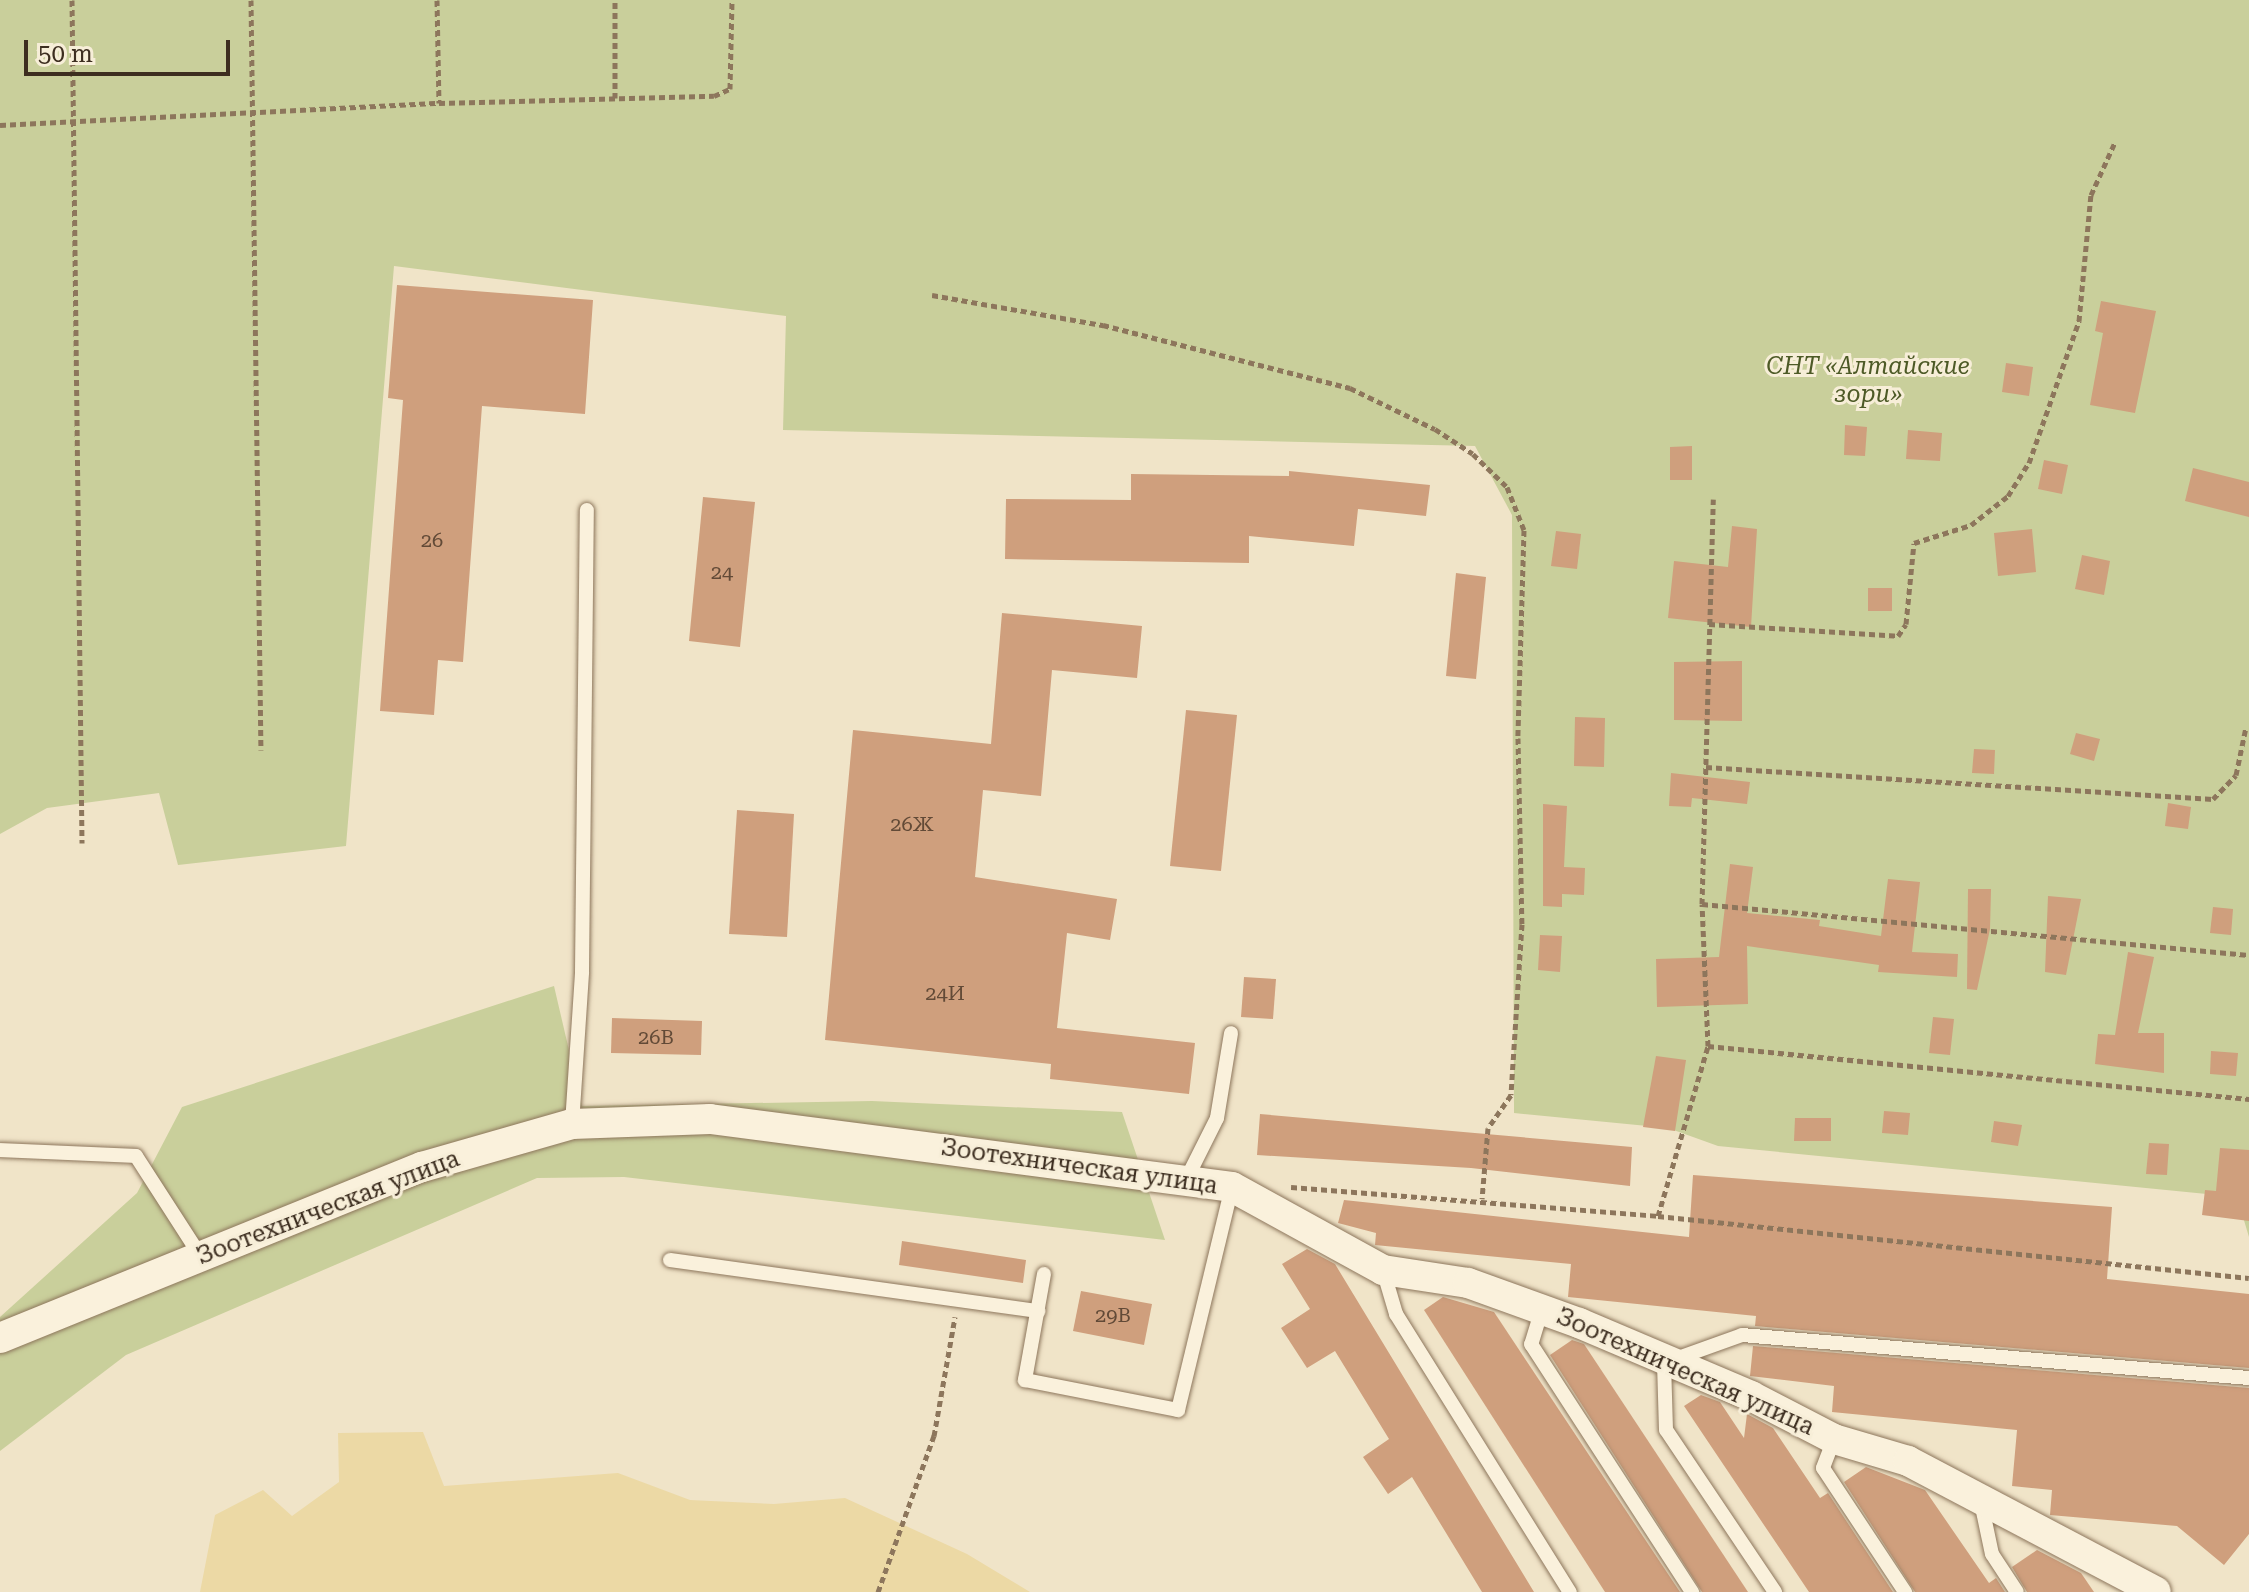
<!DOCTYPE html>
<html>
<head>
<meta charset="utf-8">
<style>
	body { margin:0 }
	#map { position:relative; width:2249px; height:1592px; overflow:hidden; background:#f0e4c8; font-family:"Roboto Serif",serif }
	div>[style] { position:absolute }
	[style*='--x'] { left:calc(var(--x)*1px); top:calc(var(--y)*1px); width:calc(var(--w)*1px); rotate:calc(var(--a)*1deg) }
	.green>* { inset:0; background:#c9cf9b }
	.sand>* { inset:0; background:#ecd9a5 }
	.building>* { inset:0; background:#cf9f7d }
	.path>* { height:5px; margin-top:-2.5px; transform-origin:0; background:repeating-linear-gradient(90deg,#8d765c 0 6px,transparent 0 10px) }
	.roads { filter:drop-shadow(0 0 2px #8d765c) drop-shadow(0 0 2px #8d765c) }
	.lane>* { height:14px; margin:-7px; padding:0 7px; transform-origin:7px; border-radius:7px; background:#faf1dc }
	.street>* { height:30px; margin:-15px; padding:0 15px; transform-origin:15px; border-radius:15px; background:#faf1dc }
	span { translate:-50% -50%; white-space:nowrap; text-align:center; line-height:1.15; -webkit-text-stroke:6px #f7eed8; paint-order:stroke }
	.number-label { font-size:20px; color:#624a37 }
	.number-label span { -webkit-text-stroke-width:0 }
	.park-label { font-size:24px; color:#4d5a26; font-style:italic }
	.street-label { font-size:24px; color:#3d2e20 }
	.scale { position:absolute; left:24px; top:40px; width:206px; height:36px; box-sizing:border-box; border:4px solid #3d2e20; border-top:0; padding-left:10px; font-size:24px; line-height:28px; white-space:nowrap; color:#3d2e20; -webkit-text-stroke:6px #f7eed8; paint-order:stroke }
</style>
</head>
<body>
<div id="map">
	<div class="green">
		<div style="clip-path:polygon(0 0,2249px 0,2249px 1237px,2237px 1197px,1718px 1146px,1668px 1128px,1514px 1113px,1512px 515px,1475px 446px,783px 430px,786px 316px,394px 266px,346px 846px,178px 865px,159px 793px,47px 808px,0 834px)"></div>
		<div style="clip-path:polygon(554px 986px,582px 1106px,872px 1101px,1122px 1112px,1165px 1240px,624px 1177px,537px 1178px,126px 1355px,0 1451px,0 1317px,137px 1193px,182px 1107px)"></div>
	</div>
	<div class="sand">
		<div style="clip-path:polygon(423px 1432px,444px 1486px,618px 1473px,690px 1500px,774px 1504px,845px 1498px,967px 1554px,1030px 1592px,200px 1592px,215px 1515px,263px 1490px,292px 1516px,339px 1482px,338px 1433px)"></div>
	</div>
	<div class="building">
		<div style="clip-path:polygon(397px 285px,593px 300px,585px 414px,482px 406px,463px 662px,438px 660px,434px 715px,380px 711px,403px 400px,388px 398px)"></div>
		<div style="clip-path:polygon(2101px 301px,2156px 311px,2135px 413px,2090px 405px,2103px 333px,2095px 331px)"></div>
		<div style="clip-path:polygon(2006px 363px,2033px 367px,2029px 396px,2002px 392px)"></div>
		<div style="clip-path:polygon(1845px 425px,1867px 427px,1865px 456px,1844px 455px)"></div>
		<div style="clip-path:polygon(1908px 430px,1942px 433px,1940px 461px,1906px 459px)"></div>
		<div style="clip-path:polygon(1692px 446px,1692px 480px,1670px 480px,1670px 447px)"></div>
		<div style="clip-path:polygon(2044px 460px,2068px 465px,2062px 494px,2038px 489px)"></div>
		<div style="clip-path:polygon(2193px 468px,2249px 482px,2249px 517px,2185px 501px)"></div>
		<div style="clip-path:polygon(1289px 471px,1430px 485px,1426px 516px,1358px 509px,1354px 546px,1249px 536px,1249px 563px,1005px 559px,1006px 499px,1131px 500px,1131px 474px,1289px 476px)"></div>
		<div style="clip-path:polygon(703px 497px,755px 502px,740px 647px,689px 641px)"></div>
		<div style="clip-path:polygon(1732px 526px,1757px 529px,1751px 627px,1668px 618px,1674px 561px,1728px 567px)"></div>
		<div style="clip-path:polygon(2032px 529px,2036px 572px,1998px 576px,1994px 533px)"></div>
		<div style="clip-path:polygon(1556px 531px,1581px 534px,1577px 569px,1551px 566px)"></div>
		<div style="clip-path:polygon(2082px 555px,2110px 561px,2104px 595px,2075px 589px)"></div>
		<div style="clip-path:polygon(1456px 573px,1486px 577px,1476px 679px,1446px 676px)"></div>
		<div style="clip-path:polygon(1868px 588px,1892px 588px,1892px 611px,1868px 611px)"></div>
		<div style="clip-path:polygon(1002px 613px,1142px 626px,1137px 678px,1052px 670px,1041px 796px,983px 790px,975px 877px,1117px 899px,1110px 940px,1067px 933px,1057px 1028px,1195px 1043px,1189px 1094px,1050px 1079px,1051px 1064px,825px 1040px,853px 730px,991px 744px)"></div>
		<div style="clip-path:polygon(1742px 661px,1742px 721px,1674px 720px,1674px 662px)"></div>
		<div style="clip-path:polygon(1186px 710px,1237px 715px,1221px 871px,1170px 866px)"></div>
		<div style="clip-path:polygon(1575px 717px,1605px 718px,1604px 767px,1574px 766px)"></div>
		<div style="clip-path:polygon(2076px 733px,2100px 739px,2094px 761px,2070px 754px)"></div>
		<div style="clip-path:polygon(1974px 749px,1995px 750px,1994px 774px,1972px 773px)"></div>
		<div style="clip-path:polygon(1671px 773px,1750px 782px,1747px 804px,1692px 798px,1691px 807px,1669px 806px)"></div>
		<div style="clip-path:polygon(2168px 803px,2191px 807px,2188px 829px,2165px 826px)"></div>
		<div style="clip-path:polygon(1543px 804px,1567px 806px,1564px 867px,1585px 868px,1584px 895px,1562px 894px,1562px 907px,1543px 906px)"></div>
		<div style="clip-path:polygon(737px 810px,794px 814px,787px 937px,729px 934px)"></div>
		<div style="clip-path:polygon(1730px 864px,1753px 867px,1747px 913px,1820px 920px,1819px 926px,1881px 936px,1888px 879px,1920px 882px,1912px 952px,1958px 954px,1957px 977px,1878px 972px,1879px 965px,1747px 946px,1748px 1004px,1657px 1007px,1656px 959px,1719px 957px)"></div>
		<div style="clip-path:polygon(1968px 889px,1991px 889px,1990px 929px,1977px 990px,1967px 989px)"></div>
		<div style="clip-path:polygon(2048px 896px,2081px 899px,2066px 975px,2045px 972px)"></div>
		<div style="clip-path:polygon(2213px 907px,2233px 909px,2231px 935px,2210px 933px)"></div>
		<div style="clip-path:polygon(1540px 935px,1562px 936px,1560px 972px,1538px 970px)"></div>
		<div style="clip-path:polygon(2128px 952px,2154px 957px,2138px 1033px,2164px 1033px,2164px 1073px,2095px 1064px,2098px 1034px,2115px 1035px)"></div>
		<div style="clip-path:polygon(1244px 977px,1276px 979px,1273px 1019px,1241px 1017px)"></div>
		<div style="clip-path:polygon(1933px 1017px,1954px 1019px,1950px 1055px,1929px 1053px)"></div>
		<div style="clip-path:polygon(612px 1018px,702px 1021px,701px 1055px,611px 1053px)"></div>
		<div style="clip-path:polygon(2211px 1051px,2238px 1053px,2236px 1076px,2210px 1074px)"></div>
		<div style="clip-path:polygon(1656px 1056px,1686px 1060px,1675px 1131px,1643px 1127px)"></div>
		<div style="clip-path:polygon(1884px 1111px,1910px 1113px,1908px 1135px,1882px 1133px)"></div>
		<div style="clip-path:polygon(1260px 1114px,1632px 1147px,1630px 1186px,1471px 1168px,1257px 1155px)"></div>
		<div style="clip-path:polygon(1795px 1118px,1831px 1118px,1831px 1141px,1794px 1141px)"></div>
		<div style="clip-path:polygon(1994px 1121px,2022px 1125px,2018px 1146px,1991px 1142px)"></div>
		<div style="clip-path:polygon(2149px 1143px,2169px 1144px,2167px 1175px,2146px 1174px)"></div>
		<div style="clip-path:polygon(2220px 1148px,2249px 1150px,2249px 1221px,2202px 1215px,2205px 1190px,2216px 1191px)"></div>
		<div style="clip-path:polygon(1693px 1175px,2112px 1207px,2107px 1279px,2249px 1294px,2249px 1368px,1755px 1326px,1756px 1316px,1568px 1297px,1571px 1264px,1375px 1245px,1376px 1233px,1338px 1223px,1344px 1200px,1689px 1237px)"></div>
		<div style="clip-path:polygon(902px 1241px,1026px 1260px,1023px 1283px,899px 1265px)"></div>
		<div style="clip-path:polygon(1307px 1249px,1335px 1264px,1534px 1592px,1482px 1592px,1412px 1477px,1388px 1494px,1363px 1457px,1389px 1439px,1335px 1351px,1307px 1368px,1281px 1328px,1310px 1309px,1282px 1264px)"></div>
		<div style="clip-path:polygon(1081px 1291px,1152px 1304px,1144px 1345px,1073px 1331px)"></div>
		<div style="clip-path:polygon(1443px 1297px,1494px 1312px,1680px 1592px,1605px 1592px,1424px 1310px)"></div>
		<div style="clip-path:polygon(1572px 1340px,1584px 1344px,1748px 1592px,1702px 1592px,1550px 1355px)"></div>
		<div style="clip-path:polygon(1753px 1346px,2249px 1388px,2249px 1534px,2224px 1565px,2177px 1526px,2050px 1515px,2052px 1490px,2012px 1486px,2017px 1430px,1832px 1412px,1834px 1386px,1750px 1376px)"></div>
		<div style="clip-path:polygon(1701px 1395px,1720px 1402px,1744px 1438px,1747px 1414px,1773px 1428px,1820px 1498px,1828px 1493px,1893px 1592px,1809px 1592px,1684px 1406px)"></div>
		<div style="clip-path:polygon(1866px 1467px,1925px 1490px,1989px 1583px,1996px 1578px,2005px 1592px,1915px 1592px,1844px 1482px)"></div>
		<div style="clip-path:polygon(2037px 1550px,2081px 1573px,2094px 1592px,2027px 1592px,2012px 1567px)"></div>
	</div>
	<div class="path">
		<div style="--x:72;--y:0;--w:843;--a:89.32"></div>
		<div style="--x:251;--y:0;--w:750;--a:89.24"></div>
		<div style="--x:437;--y:0;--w:103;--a:88.9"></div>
		<div style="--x:615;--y:98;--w:98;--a:-90"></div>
		<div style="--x:0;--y:125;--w:440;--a:-2.9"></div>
		<div style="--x:439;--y:103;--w:275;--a:-1.5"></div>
		<div style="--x:714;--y:96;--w:17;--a:-24"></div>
		<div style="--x:730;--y:89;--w:89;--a:-88.7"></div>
		<div style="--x:932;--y:295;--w:174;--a:10"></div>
		<div style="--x:1103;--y:325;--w:255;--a:14.3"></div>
		<div style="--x:1350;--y:388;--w:94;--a:25.8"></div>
		<div style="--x:1435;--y:429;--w:45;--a:33.3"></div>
		<div style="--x:1473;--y:454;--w:47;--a:44.1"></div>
		<div style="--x:1507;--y:487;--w:46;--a:68.4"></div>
		<div style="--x:1524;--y:530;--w:208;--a:91.7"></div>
		<div style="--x:1518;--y:738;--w:186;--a:88.8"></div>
		<div style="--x:1522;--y:924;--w:171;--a:93.7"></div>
		<div style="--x:1511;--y:1095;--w:40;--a:124.9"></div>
		<div style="--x:1488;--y:1128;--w:71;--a:94.8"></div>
		<div style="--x:1709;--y:624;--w:189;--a:3.6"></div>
		<div style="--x:1898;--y:636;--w:14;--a:-56"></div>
		<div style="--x:1906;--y:624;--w:81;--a:-84.4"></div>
		<div style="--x:1914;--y:543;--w:60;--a:-17.5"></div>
		<div style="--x:1971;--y:525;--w:47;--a:-38.1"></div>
		<div style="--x:2008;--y:496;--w:39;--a:-58"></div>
		<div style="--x:2029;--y:463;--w:151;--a:-70.6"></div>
		<div style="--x:2079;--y:321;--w:127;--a:-84.6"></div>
		<div style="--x:2091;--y:195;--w:58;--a:-65.6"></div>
		<div style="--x:1706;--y:767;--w:508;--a:3.61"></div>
		<div style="--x:2213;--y:799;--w:33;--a:-46"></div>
		<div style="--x:2236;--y:775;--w:49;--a:-78.2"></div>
		<div style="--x:1702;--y:904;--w:549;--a:5.33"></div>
		<div style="--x:1708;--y:1046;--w:544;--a:5.6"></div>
		<div style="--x:1291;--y:1187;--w:368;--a:4.5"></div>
		<div style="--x:1658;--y:1216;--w:594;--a:5.99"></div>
		<div style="--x:1658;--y:1216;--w:177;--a:-73.6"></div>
		<div style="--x:1708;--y:1046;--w:142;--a:-92.4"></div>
		<div style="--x:1702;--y:904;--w:405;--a:-88.4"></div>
		<div style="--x:878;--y:1592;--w:166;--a:-70.3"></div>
		<div style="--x:934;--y:1436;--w:121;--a:-80"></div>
	</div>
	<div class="roads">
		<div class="lane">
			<div style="--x:572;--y:1124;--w:152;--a:-86.2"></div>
			<div style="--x:582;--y:972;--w:462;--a:-89.4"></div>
			<div style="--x:0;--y:1150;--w:136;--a:2.5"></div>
			<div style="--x:136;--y:1156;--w:120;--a:57.2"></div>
			<div style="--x:1186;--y:1180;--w:69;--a:-63.4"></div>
			<div style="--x:1217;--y:1118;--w:86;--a:-80.6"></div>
			<div style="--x:670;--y:1260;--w:372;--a:7.9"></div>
			<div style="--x:1383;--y:1270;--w:46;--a:73.5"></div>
			<div style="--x:1396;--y:1314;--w:328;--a:58"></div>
			<div style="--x:1044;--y:1274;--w:108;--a:100.2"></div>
			<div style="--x:1025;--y:1380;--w:156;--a:11.1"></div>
			<div style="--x:1178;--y:1410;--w:229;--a:-76.4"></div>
			<div style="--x:1542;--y:1309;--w:37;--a:107"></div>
			<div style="--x:1531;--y:1344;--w:296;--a:57"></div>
			<div style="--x:1834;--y:1439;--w:31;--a:111"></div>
			<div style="--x:1823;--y:1468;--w:149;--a:56.5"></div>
			<div style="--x:1981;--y:1502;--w:53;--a:78.1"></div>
			<div style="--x:1992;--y:1554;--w:45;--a:56.7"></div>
			<div style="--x:1775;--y:1592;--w:195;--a:-123.9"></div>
			<div style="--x:1666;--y:1430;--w:67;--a:-91.7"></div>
			<div style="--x:1664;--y:1363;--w:83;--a:-19.7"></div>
			<div style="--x:1742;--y:1335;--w:509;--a:4.85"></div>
		</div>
		<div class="street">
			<div style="--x:0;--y:1338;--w:455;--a:-22.1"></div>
			<div style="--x:422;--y:1167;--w:156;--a:-16"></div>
			<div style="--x:572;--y:1124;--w:138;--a:-2.1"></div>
			<div style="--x:710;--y:1119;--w:526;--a:7.42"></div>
			<div style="--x:1232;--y:1187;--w:172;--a:28.8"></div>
			<div style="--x:1383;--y:1270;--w:86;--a:8.7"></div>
			<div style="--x:1468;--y:1283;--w:118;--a:19.8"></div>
			<div style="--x:1579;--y:1323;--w:187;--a:23"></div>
			<div style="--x:1751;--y:1396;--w:93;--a:27.4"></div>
			<div style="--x:1834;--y:1439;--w:77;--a:16.6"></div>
			<div style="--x:1908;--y:1461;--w:280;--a:27.8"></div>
		</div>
	</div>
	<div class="number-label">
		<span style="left:432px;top:540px">26</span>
		<span style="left:722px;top:572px">24</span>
		<span style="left:912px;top:824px">26Ж</span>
		<span style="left:945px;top:993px">24И</span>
		<span style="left:656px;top:1037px">26В</span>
		<span style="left:1113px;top:1315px">29В</span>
	</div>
	<div class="park-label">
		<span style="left:1868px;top:381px">СНТ «Алтайские<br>зори»</span>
	</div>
	<div class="street-label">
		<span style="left:1079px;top:1167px;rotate:8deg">Зоотехническая улица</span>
		<span style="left:328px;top:1208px;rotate:-21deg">Зоотехническая улица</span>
		<span style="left:1685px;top:1372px;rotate:24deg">Зоотехническая улица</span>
	</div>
	<div class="scale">50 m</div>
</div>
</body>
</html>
